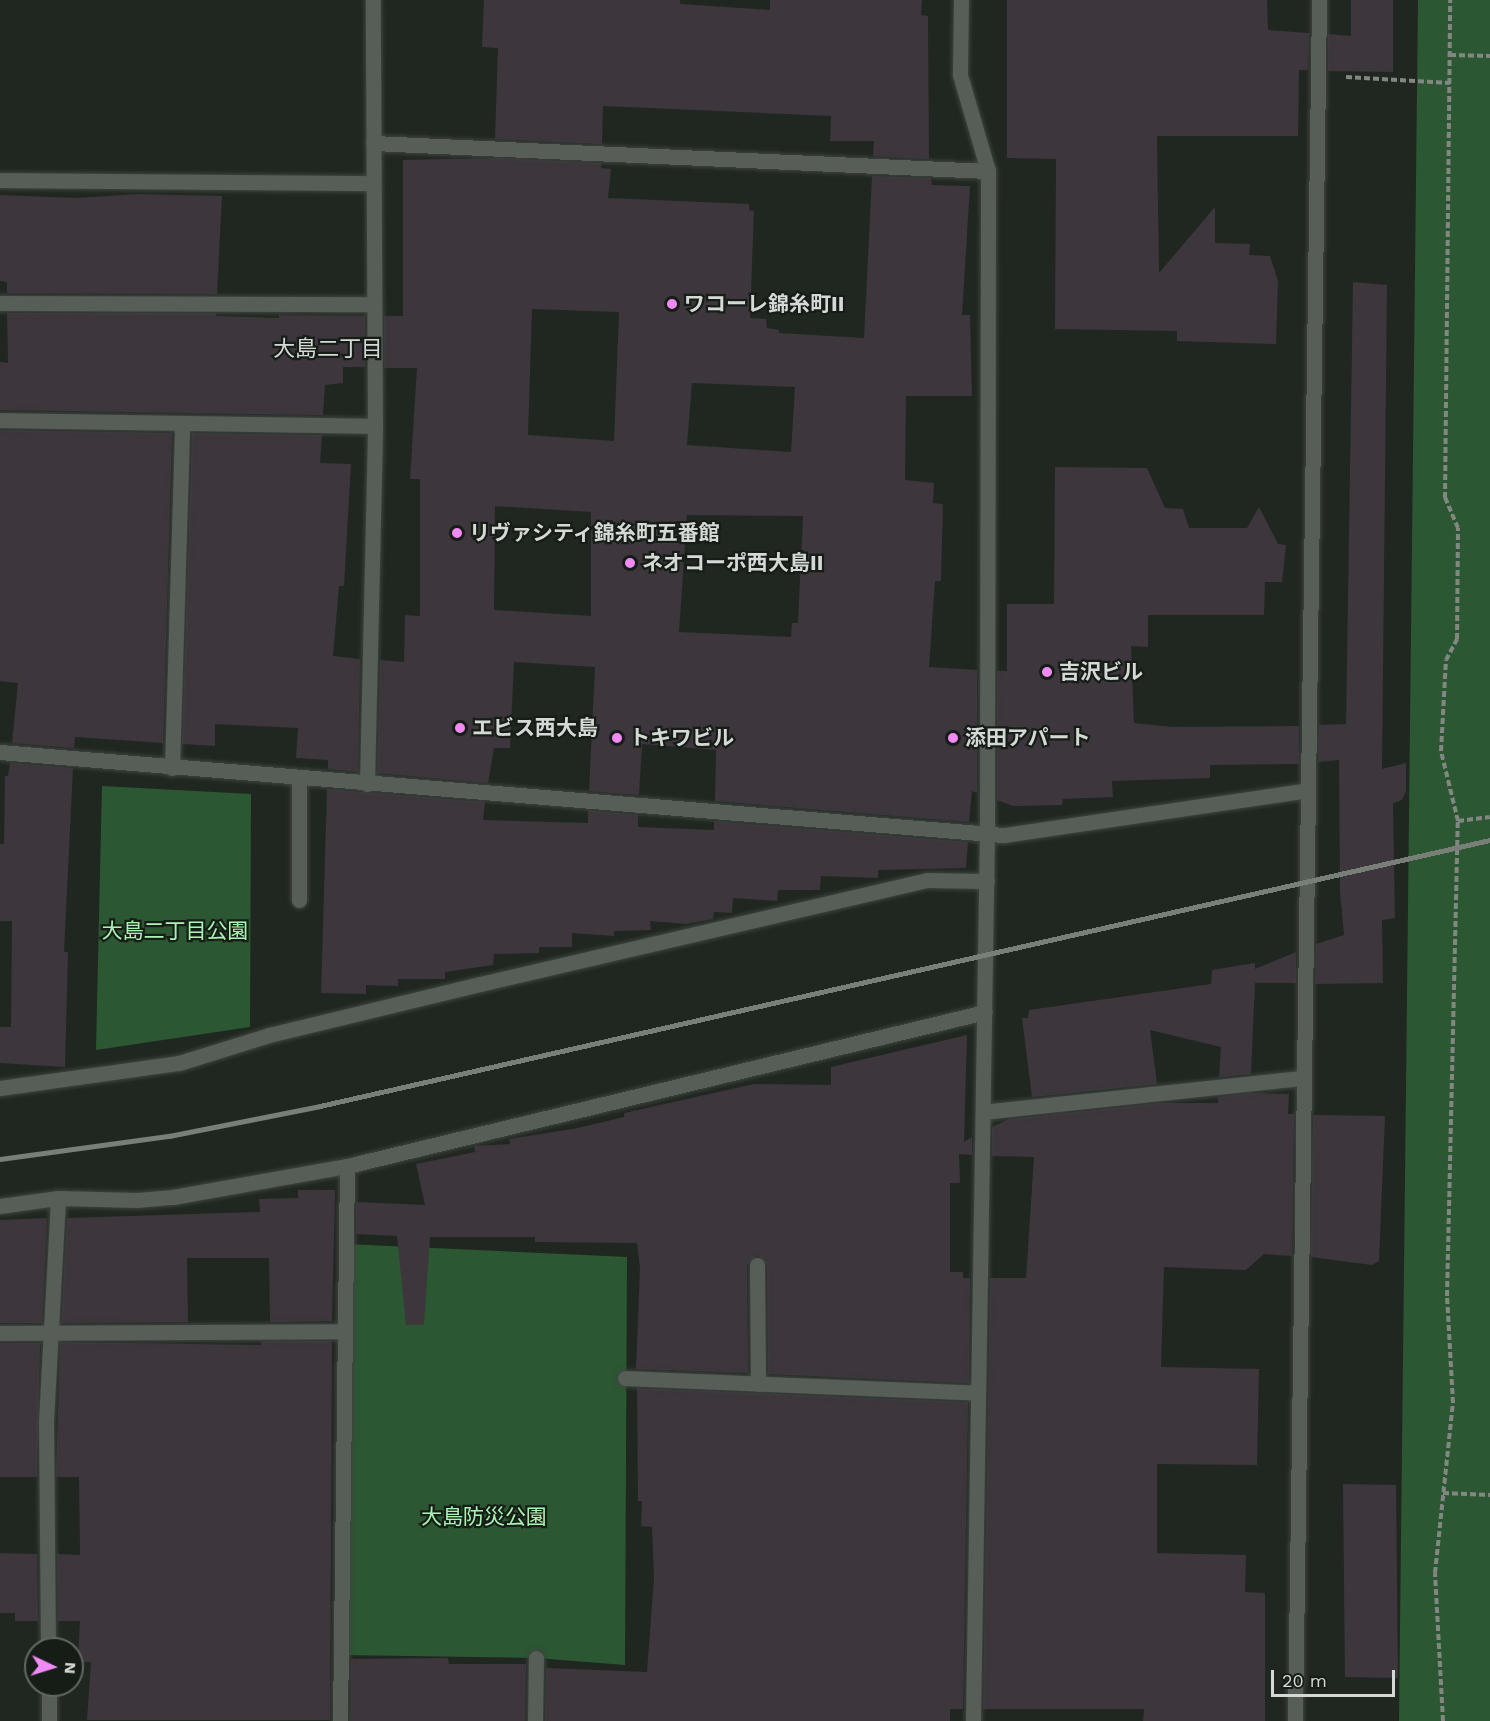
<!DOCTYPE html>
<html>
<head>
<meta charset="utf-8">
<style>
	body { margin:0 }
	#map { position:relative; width:1490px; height:1721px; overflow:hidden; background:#202720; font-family:"Work Sans","Noto Sans JP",sans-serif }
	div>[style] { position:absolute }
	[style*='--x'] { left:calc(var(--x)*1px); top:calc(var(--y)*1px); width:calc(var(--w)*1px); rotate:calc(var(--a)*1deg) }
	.green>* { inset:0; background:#2c5733 }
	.building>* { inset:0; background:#3d363d }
	.path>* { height:4px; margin-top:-2px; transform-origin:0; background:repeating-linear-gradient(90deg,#828782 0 6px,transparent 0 9px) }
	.roads { filter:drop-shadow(0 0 2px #3e443f) drop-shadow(0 0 2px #3e443f) }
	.service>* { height:15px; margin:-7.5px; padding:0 7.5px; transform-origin:7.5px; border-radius:7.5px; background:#565e57 }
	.minor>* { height:15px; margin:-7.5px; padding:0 7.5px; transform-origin:7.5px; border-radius:7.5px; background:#565e57 }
	.tertiary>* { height:15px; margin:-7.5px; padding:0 7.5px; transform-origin:7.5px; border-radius:7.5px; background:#565e57 }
	.rail>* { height:4.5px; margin:-2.25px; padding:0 2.25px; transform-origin:2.25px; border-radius:2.25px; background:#787e78 }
	.dots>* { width:16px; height:16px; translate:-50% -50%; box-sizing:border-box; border:3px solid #161d17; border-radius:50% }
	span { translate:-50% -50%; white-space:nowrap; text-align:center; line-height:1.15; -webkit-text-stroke:4.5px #161d17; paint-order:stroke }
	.poi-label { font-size:21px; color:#d5d9d5; font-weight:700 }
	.left { translate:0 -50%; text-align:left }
	.park-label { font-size:21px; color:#a9f4b3 }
	.neighbourhood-label { font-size:22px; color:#d5d9d5 }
	.north { position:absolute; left:24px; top:1637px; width:60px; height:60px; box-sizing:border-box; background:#161d17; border:2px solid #626863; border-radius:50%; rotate:94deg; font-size:16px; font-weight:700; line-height:24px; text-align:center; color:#d5d9d5 }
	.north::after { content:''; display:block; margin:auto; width:21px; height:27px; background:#f18af5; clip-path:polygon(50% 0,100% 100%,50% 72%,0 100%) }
	.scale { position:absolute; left:1271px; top:1670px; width:124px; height:27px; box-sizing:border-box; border:3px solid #d5d9d5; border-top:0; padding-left:8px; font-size:18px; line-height:21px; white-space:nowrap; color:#d5d9d5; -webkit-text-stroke:4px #161d17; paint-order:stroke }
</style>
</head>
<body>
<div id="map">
	<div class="green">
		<div style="clip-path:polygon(1418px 0,1490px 0,1490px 1721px,1399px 1721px)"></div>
		<div style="clip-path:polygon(102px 786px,251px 794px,250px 1027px,96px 1050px)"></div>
		<div style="clip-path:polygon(346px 1244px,627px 1257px,625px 1665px,536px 1658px,341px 1655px)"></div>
	</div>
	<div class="building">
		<div style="clip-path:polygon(484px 0,680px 0,680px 4px,770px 10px,770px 0,922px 0,921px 15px,928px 16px,929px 159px,873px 156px,874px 141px,830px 141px,831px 116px,603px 106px,602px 144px,495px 139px,498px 48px,482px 47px)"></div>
		<div style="clip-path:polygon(1007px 0,1267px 0,1268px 30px,1309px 33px,1308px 70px,1299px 70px,1298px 136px,1157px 136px,1159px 273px,1215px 207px,1215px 243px,1250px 244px,1249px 255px,1270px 256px,1278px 281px,1276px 344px,1177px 341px,1177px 331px,1055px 329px,1056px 159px,1007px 158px)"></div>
		<div style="clip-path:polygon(1351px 0,1393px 0,1393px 72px,1328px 71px,1328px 34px,1351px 36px)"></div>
		<div style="clip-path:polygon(evenodd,495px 158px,602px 163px,601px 168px,611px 169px,608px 198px,749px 204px,749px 210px,754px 211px,750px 318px,766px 319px,767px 328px,779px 330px,779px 333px,864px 338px,872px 176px,931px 178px,932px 185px,970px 186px,962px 315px,970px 315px,972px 396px,906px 396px,905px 480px,934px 483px,933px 503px,943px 504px,941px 581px,935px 581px,929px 667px,977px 670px,977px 793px,972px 791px,969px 822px,715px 801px,716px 750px,642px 744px,639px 795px,589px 791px,595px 667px,514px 662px,510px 748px,494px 748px,488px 783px,377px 773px,380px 660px,404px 662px,405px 615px,420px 616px,420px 479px,410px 479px,417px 368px,384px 368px,384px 316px,403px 316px,403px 160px,495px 158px,532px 309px,619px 312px,614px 441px,528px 435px,532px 309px,495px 158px,692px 383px,795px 387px,791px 452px,687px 445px,692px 383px,495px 158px,495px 506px,591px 512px,591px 616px,494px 610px,495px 506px,495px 158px,687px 515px,803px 516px,798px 623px,792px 623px,791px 637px,679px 632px,687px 515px)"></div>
		<div style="clip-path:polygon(138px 194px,222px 196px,217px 294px,7px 293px,7px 282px,0 281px,0 195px,76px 198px)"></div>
		<div style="clip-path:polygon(1353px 282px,1387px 285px,1382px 769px,1406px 763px,1406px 791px,1402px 800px,1393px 803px,1395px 918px,1382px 920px,1383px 983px,1315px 984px,1316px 944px,1344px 935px,1340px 892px,1339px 760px,1318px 762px,1319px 725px,1346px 724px)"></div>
		<div style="clip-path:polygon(7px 313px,216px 313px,216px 316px,279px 318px,279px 315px,365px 316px,365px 367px,343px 367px,343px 383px,325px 385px,323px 415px,0 410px,0 362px,8px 363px)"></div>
		<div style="clip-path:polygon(0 430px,172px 433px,163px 743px,75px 737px,74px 748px,12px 743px,18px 683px,0 681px)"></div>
		<div style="clip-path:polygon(192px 433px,322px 435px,320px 463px,351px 464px,344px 586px,339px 586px,333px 656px,360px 659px,358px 772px,328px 769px,328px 760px,296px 758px,298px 728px,215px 724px,215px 746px,182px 744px)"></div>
		<div style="clip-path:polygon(1055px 467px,1147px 468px,1165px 508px,1183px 509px,1189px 528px,1247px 528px,1259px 507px,1278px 544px,1286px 545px,1282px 582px,1265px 582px,1264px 615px,1148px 615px,1148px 647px,1131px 646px,1134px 723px,1172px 727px,1299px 726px,1299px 764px,1210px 765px,1210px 778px,1112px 781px,1113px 797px,1063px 799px,1062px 805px,1013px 806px,997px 800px,997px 671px,1007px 671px,1007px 604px,1054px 604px)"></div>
		<div style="clip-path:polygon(10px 763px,73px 768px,64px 952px,68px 952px,65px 1067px,0 1063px,0 1027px,11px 1027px,12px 921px,0 921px,0 844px,4px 844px,5px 776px,8px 776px)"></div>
		<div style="clip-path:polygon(327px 789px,485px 802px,483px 820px,588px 823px,588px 810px,638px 815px,638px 827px,714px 830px,714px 821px,968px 842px,966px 868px,878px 870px,878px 878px,821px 876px,820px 890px,778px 890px,777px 901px,733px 898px,732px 913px,714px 912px,713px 919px,686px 924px,650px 921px,651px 930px,614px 931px,614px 936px,572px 933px,572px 947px,539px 947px,539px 953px,494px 954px,493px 965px,445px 972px,445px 979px,398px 979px,398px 986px,366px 985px,366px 994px,321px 993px)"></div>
		<div style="clip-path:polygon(1296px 952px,1296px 983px,1255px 983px,1251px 1074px,1219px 1077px,1221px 1047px,1150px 1030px,1157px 1084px,1032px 1097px,1022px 1018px,1028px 1018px,1029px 1010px,1211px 984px,1212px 970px,1255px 963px,1255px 969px)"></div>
		<div style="clip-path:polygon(967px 1035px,964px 1142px,972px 1137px,972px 1155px,959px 1154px,960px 1183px,950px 1183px,950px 1272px,963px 1272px,963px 1278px,970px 1278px,969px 1383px,768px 1374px,767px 1265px,758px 1255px,747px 1265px,748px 1373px,636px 1369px,640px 1268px,637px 1243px,535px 1242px,535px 1237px,430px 1237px,424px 1325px,406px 1325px,397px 1236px,356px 1234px,356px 1202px,425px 1205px,416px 1164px,475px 1152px,474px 1146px,510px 1144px,509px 1139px,578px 1128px,624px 1117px,624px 1113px,754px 1084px,831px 1085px,831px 1067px)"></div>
		<div style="clip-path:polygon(1250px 1093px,1289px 1094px,1288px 1114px,1294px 1114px,1292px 1256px,1264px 1254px,1246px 1270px,1164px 1267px,1161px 1367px,1259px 1369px,1257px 1465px,1157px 1464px,1157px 1553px,1246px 1555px,1245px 1592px,1265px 1593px,1265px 1721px,1143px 1721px,1144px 1709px,983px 1709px,990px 1278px,1026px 1278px,1034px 1157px,992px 1156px,992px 1127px,1009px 1119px,1159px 1103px,1218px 1103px,1218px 1097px)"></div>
		<div style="clip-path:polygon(1313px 1115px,1385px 1116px,1379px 1261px,1372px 1265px,1311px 1257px)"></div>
		<div style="clip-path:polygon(298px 1190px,335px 1190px,332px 1321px,270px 1322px,269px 1258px,187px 1258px,188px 1322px,61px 1323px,67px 1218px,260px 1212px,259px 1199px,298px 1198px)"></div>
		<div style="clip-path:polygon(47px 1218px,42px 1323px,0 1323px,0 1220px)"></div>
		<div style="clip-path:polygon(261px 1341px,332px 1341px,330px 1720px,87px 1720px,91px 1662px,78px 1662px,80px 1621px,58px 1621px,57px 1554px,80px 1555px,79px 1477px,56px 1477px,60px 1342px,261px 1345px)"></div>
		<div style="clip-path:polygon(0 1343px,40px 1343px,37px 1477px,0 1477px)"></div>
		<div style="clip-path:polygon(637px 1388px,968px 1402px,963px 1709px,950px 1709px,950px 1721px,545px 1721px,546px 1668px,647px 1672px,654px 1579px,652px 1527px,641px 1526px,642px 1501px,638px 1501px)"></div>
		<div style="clip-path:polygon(1343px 1484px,1396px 1485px,1398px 1678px,1345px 1677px)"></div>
		<div style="clip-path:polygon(0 1553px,37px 1554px,38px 1621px,15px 1621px,15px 1613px,0 1613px)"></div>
		<div style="clip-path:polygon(448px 1658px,449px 1664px,526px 1664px,525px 1721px,350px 1721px,351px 1659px)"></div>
	</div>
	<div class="path">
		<div style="--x:1450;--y:55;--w:40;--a:1.4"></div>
		<div style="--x:1346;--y:77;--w:104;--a:3.3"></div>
		<div style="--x:1458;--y:821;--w:32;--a:-7"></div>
		<div style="--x:1443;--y:1493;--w:47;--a:2.4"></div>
		<div style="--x:1443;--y:1721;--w:148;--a:-93.1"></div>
		<div style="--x:1435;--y:1573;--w:171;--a:-84"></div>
		<div style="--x:1453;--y:1403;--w:107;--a:-93.2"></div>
		<div style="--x:1447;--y:1296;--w:475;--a:-88.7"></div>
		<div style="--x:1458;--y:821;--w:72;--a:-103.7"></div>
		<div style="--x:1441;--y:751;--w:91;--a:-86.9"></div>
		<div style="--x:1446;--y:660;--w:24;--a:-62"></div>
		<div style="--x:1457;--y:639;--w:111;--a:-89.5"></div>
		<div style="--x:1458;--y:528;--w:33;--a:-113"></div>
		<div style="--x:1445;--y:498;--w:498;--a:-89.4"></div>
	</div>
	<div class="roads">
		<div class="service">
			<div style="--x:373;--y:143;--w:616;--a:2.61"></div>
			<div style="--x:0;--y:180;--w:373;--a:0.5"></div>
			<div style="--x:0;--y:303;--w:372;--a:0.2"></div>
			<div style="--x:0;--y:420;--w:375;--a:0.9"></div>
			<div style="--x:172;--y:768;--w:343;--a:-88.3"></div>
			<div style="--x:299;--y:900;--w:122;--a:-90"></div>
			<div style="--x:0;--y:1088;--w:181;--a:-8"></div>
			<div style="--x:179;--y:1063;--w:94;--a:-17.3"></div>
			<div style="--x:269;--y:1035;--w:217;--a:-13.6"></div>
			<div style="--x:480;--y:984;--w:459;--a:-13.1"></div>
			<div style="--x:927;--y:880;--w:60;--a:1"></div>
			<div style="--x:983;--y:1112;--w:322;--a:-6.1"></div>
			<div style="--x:0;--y:1206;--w:59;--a:-7.9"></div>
			<div style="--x:58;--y:1198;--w:79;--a:1.5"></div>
			<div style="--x:137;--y:1200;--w:36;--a:-5"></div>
			<div style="--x:173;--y:1197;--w:177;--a:-10.1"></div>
			<div style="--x:347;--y:1166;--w:656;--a:-13.57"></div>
			<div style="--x:757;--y:1265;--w:119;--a:89.5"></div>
			<div style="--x:0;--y:1333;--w:345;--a:-0.3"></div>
			<div style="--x:625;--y:1378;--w:353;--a:2.4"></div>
			<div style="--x:48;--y:1649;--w:228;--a:-90.5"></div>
			<div style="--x:46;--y:1421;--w:223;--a:-86.9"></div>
			<div style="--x:49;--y:1685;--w:36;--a:90"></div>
			<div style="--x:340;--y:1721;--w:555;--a:-89.28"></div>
			<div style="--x:535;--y:1721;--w:63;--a:-89.1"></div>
		</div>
		<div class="minor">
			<div style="--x:0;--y:752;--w:1007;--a:4.73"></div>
			<div style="--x:1004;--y:835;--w:307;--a:-8.4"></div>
			<div style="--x:367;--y:784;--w:358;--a:-88.7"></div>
			<div style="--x:375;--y:426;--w:426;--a:-90.3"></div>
			<div style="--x:973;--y:1721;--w:888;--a:-89.1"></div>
			<div style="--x:987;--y:833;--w:662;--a:-89.91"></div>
			<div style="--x:1295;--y:1721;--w:1721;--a:-89.2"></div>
		</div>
		<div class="tertiary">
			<div style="--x:961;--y:0;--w:75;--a:90.8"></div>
			<div style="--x:960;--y:75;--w:100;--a:73.7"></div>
		</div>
	</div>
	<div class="rail">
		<div style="--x:0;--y:1159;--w:171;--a:-7.8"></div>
		<div style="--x:169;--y:1136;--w:154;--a:-11.2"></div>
		<div style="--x:320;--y:1106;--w:1200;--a:-12.81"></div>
	</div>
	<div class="dots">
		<div style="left:672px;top:304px;background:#f18af5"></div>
		<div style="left:457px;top:533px;background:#f18af5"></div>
		<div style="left:630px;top:563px;background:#f18af5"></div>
		<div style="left:1047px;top:672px;background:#f18af5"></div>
		<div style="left:460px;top:728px;background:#f18af5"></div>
		<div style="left:617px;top:738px;background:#f18af5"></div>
		<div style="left:953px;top:738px;background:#f18af5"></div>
	</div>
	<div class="poi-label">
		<span class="left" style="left:684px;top:304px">ワコーレ錦糸町II</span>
		<span class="left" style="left:469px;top:533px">リヴァシティ錦糸町五番館</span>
		<span class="left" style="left:642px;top:563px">ネオコーポ西大島II</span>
		<span class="left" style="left:1059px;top:672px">吉沢ビル</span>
		<span class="left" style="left:472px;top:728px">エビス西大島</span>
		<span class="left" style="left:629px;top:738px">トキワビル</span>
		<span class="left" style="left:965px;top:738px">添田アパート</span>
	</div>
	<div class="park-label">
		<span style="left:175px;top:931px">大島二丁目公園</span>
		<span style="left:484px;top:1517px">大島防災公園</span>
	</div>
	<div class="neighbourhood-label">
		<span style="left:328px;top:349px">大島二丁目</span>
	</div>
	<div class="north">N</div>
	<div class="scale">20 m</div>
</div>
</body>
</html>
